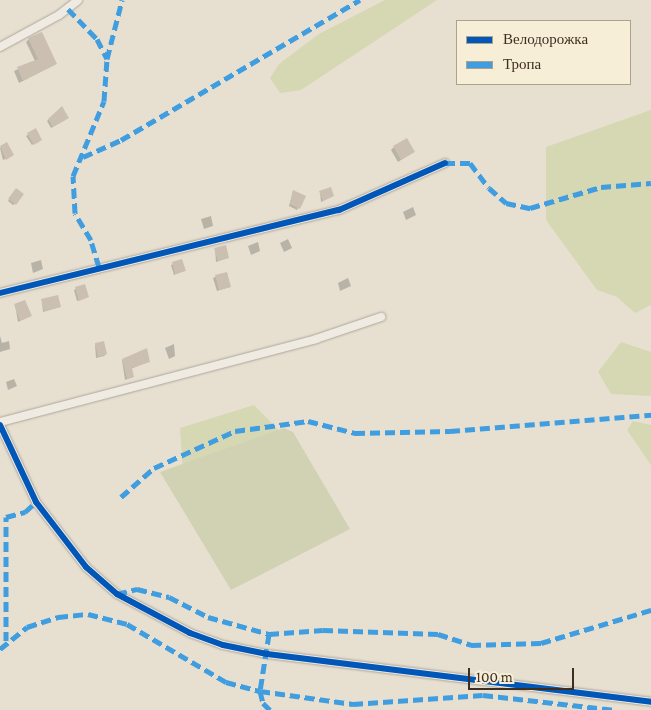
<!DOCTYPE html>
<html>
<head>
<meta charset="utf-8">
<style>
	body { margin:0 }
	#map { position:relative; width:651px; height:710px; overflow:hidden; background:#e7e0d1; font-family:"Crimson Pro",serif }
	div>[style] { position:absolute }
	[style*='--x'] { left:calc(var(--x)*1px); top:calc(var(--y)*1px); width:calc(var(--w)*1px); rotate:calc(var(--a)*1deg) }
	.green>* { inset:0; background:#d6d7b3 }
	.cemetery>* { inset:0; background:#d1d1b3 }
	.shadow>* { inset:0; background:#0003 }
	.building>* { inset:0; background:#cbbfb2 }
	.roads { filter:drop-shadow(0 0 1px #ada599) drop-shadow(0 0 1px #ada599) }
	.minor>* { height:8px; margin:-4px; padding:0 4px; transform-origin:4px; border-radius:4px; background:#efebe3 }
	.quiet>* { height:5px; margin-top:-2.5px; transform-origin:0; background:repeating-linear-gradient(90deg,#3f9de0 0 10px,transparent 0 15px) }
	.cycleway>* { height:6px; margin:-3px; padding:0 3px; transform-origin:3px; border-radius:3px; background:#0057b8 }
	span { translate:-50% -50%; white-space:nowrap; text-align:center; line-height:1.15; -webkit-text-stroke:4px #f7eed8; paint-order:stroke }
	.legend { position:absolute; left:456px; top:20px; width:175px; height:65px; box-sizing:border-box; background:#f7eed8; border:1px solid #ada18e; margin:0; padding:6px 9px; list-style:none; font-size:15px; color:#3d2e20 }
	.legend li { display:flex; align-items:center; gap:10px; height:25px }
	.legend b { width:25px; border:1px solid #ada18e }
	.scale { position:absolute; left:468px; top:668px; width:106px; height:22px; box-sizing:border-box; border:2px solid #3d2e20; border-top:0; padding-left:6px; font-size:15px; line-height:18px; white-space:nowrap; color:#3d2e20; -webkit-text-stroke:4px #f7eed8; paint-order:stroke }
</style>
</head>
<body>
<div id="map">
	<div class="green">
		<div style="clip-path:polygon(385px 0,437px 0,301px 90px,280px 93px,270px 78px,279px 64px,319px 34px)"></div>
		<div style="clip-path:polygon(651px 110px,651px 305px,635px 313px,617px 297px,597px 290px,546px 220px,546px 147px)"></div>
		<div style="clip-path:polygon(621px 342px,651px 352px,651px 396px,611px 394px,598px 372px)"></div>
		<div style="clip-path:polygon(254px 405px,292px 444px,184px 490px,180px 428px)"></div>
		<div style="clip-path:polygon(633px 421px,651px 425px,651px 465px,627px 430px)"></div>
	</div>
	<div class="cemetery">
		<div style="clip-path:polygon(284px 428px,293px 432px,350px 529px,231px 590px,160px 472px)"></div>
	</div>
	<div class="shadow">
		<div style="clip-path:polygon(29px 39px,55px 64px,19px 83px,14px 71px,35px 61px,26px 42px)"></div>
		<div style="clip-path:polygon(62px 108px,65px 120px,51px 128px,47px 121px)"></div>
		<div style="clip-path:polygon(35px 130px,39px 141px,32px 145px,26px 136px)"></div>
		<div style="clip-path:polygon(7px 144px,11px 156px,3px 160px,0 148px)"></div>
		<div style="clip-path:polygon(394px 147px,413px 152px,398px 162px,391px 150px)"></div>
		<div style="clip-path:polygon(15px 191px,15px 204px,13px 205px,8px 201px)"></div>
		<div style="clip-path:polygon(293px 191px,305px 196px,297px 210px,289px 206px)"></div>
		<div style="clip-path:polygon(320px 192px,333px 196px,321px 202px)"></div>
		<div style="clip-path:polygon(413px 207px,416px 215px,406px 220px,403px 212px)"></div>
		<div style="clip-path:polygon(211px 216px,213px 226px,204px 229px,201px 219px)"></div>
		<div style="clip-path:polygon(288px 239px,292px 248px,284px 252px,280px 243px)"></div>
		<div style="clip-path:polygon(258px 242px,260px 251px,251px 255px,248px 246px)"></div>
		<div style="clip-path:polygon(215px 249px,228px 258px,216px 262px)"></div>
		<div style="clip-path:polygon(41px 260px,43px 269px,33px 273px,31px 263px)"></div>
		<div style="clip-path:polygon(181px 261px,184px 271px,174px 275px,171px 265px)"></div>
		<div style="clip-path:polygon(226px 273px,230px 287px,217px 291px,213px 278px)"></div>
		<div style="clip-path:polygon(348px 278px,351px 286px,340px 291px,338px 283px)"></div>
		<div style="clip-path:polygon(84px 285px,88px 297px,77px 301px,74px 290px)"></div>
		<div style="clip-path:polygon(42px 300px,60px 307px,43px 312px)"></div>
		<div style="clip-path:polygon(15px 305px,30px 316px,18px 322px)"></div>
		<div style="clip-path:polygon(0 336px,2px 343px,9px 341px,10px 349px,0 352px)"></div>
		<div style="clip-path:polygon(95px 344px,106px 354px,104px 356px,96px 358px)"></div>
		<div style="clip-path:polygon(174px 344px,175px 356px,169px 359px,165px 348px)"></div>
		<div style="clip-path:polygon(122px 360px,149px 361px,131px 369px,133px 377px,125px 380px)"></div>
		<div style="clip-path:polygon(14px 379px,17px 386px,8px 390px,6px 382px)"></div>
	</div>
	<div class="building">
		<div style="clip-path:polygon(42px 32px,57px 64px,23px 81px,17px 67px,38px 59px,28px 38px)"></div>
		<div style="clip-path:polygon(62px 106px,69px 118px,53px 127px,48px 119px)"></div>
		<div style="clip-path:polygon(36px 128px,42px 140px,34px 145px,27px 133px)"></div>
		<div style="clip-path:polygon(407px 138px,415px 152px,401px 160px,393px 146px)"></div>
		<div style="clip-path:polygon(7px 142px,14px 155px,6px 160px,0 146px)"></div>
		<div style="clip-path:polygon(331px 187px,334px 196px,323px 201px,319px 191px)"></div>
		<div style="clip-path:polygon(16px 188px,24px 194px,16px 205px,8px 199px)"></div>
		<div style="clip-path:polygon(293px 190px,306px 196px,300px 209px,290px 204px)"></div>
		<div style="clip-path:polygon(226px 245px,229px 258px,218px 261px,214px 248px)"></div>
		<div style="clip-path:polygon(182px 259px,186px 271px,175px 274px,172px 262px)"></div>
		<div style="clip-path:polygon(227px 272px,231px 287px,219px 290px,215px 275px)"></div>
		<div style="clip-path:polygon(85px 284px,89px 297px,79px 301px,75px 287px)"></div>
		<div style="clip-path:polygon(58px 295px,61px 307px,44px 311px,41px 299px)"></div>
		<div style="clip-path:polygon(25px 300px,32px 316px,20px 321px,14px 304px)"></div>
		<div style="clip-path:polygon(104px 341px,107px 354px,98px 357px,95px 343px)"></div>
		<div style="clip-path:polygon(147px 348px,150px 362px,132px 368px,134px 377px,127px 379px,122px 359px)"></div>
	</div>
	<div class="roads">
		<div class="minor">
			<div style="--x:0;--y:47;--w:67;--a:-28.5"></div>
			<div style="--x:59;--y:15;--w:24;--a:-38"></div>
			<div style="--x:0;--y:293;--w:349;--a:-13.8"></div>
			<div style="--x:339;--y:210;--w:116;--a:-23.9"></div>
			<div style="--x:0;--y:422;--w:327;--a:-14.7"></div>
			<div style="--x:316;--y:339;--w:69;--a:-18.7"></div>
			<div style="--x:0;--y:425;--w:85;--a:64.9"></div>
			<div style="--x:36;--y:502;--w:82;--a:52.4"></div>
			<div style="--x:86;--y:567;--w:41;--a:41.1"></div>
			<div style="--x:117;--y:594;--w:83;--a:28.1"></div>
			<div style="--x:190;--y:633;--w:35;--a:20"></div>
			<div style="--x:223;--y:645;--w:45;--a:11.6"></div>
			<div style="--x:267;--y:654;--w:387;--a:7.1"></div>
		</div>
	</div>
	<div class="quiet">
		<div style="--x:68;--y:9;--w:42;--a:46"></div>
		<div style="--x:97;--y:39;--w:22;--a:63"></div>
		<div style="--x:83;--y:157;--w:42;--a:-24.1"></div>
		<div style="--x:121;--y:140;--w:277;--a:-30.4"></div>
		<div style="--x:445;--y:163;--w:25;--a:0"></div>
		<div style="--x:470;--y:163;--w:31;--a:53"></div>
		<div style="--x:489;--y:188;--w:23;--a:41"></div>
		<div style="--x:506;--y:203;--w:25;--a:12"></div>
		<div style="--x:530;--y:208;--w:74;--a:-16.5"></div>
		<div style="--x:601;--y:187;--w:50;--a:-4.6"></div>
		<div style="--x:99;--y:267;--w:28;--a:-107"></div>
		<div style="--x:91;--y:240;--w:31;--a:-121"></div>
		<div style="--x:75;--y:213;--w:37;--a:-93"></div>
		<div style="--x:73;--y:176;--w:81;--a:-67.5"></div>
		<div style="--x:104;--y:101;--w:42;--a:-85.9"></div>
		<div style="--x:107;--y:59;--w:61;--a:-75.7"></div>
		<div style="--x:121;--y:497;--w:44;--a:-41.3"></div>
		<div style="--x:154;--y:468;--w:89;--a:-24.6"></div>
		<div style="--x:235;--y:431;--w:74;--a:-7.8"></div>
		<div style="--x:308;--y:421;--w:49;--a:14.3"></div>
		<div style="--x:355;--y:433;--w:95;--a:-1.2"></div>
		<div style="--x:450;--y:431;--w:202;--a:-4.6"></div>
		<div style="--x:117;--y:594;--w:21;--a:-14"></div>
		<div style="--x:137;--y:589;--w:33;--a:14"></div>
		<div style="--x:169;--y:597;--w:44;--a:27.1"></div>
		<div style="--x:208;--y:617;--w:63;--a:15.6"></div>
		<div style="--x:269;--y:634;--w:54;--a:-4.2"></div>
		<div style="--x:323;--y:630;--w:115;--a:2"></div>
		<div style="--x:438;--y:634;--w:35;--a:18"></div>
		<div style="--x:471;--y:645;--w:70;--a:-1.6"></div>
		<div style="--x:541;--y:643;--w:115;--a:-16.7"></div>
		<div style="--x:269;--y:634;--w:58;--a:99"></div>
		<div style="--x:260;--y:691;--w:12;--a:76"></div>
		<div style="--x:263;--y:703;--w:10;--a:45"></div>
		<div style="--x:6;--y:641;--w:124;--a:-90"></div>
		<div style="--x:6;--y:517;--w:20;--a:-15"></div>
		<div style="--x:25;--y:512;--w:15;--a:-42"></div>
		<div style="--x:0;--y:649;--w:35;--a:-39"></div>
		<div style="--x:27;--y:627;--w:33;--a:-18"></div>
		<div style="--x:58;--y:617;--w:30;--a:-6"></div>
		<div style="--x:88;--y:614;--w:40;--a:14.4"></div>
		<div style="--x:127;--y:624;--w:115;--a:30.4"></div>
		<div style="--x:226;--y:682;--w:35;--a:15"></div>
		<div style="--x:260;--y:691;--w:94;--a:8"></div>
		<div style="--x:353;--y:704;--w:130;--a:-4"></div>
		<div style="--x:483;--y:695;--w:133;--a:6.5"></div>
	</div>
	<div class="cycleway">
		<div style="--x:0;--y:293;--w:349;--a:-13.8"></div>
		<div style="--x:339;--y:210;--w:116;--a:-23.9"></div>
		<div style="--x:0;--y:425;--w:85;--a:64.9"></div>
		<div style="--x:36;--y:502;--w:82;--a:52.4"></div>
		<div style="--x:86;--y:567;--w:41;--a:41.1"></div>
		<div style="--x:117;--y:594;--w:83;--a:28.1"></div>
		<div style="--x:190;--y:633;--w:35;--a:20"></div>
		<div style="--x:223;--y:645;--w:45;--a:11.6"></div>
		<div style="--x:267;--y:654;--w:387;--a:7.1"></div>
	</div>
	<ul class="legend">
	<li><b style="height:6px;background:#0057b8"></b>Велодорожка</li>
	<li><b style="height:6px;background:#3f9de0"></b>Тропа</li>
	</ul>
	<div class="scale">100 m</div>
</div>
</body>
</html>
